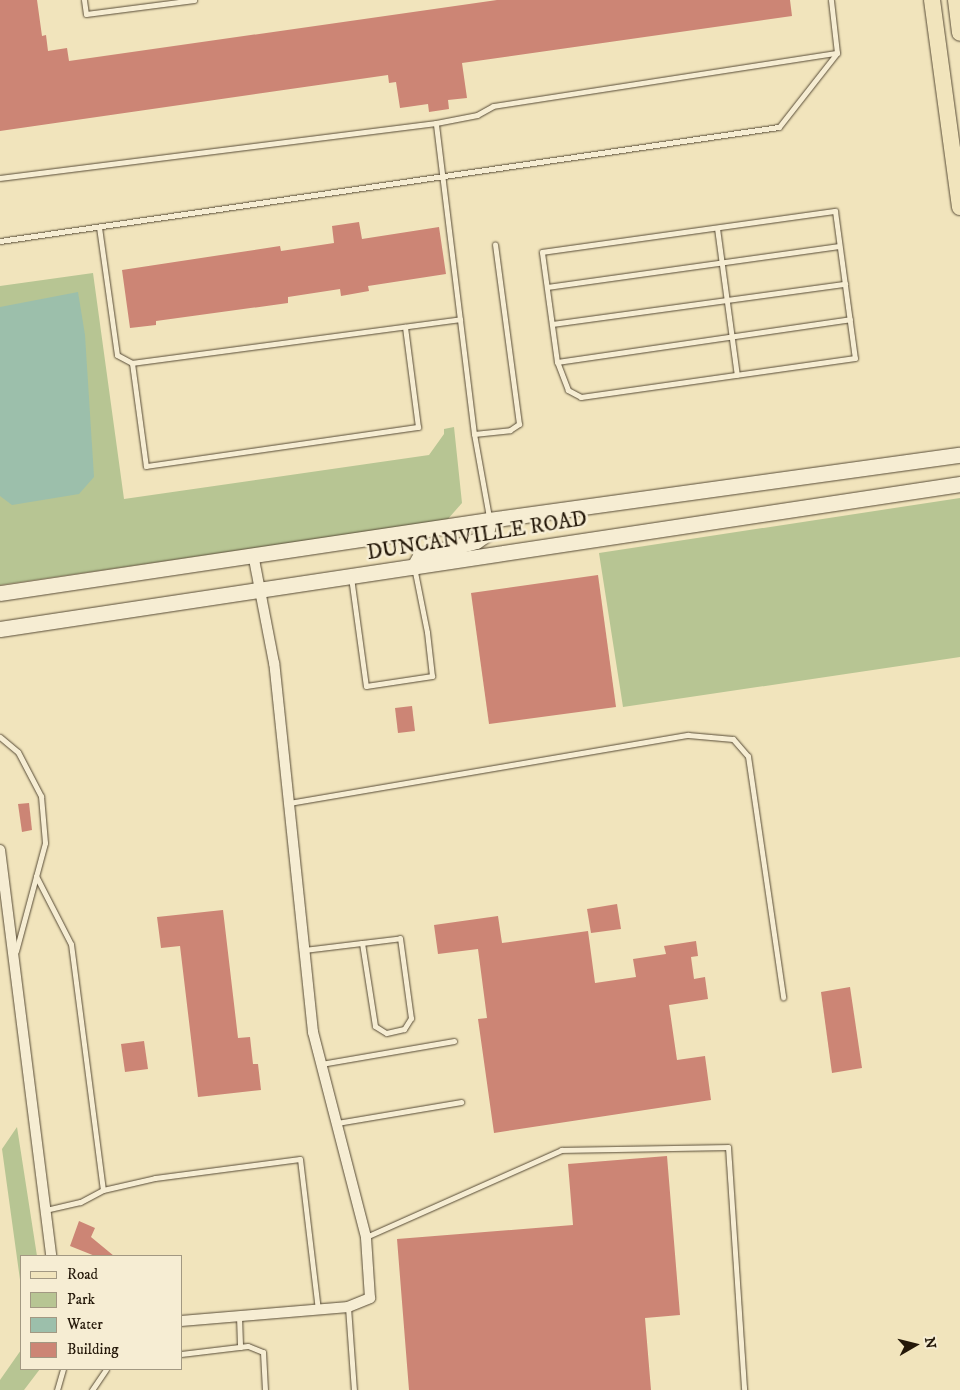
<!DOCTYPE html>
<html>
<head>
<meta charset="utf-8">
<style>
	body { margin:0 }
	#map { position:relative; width:960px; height:1390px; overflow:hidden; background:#f1e4bc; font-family:"IM FELL DW Pica",serif }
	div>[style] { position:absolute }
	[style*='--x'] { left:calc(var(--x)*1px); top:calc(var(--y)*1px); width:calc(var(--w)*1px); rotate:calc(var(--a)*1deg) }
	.green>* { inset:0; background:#b7c593 }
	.water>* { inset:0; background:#9cbfab }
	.building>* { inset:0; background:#cc8575 }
	.roads { filter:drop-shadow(0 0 1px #574b36) drop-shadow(0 0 1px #574b36) }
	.lane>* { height:5px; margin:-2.5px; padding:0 2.5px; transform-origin:2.5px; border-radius:2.5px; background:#f6edd3 }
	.street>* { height:10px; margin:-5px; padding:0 5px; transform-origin:5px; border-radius:5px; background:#f6edd3 }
	.secondary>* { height:15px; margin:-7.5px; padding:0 7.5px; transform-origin:7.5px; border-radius:7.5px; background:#f6edd3 }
	.primary>* { height:16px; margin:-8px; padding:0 8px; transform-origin:8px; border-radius:8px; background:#f1e4bc }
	span { translate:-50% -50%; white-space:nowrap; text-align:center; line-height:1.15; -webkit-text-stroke:5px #f6edd3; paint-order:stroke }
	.street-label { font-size:21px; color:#241809 }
	.legend { position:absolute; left:20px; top:1255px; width:162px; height:115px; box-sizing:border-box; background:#f6edd3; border:1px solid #a29882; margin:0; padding:6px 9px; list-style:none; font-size:15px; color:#241809 }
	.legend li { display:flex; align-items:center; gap:10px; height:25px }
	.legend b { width:25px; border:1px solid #a29882 }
	.north { position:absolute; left:890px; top:1320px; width:50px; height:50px; -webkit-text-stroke:4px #f6edd3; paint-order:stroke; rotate:82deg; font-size:14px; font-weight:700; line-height:20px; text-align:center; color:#241809 }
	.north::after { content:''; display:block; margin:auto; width:18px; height:22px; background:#241809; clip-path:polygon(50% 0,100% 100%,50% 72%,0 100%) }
</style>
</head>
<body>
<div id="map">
	<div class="green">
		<div style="clip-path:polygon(93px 273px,124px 499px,429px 455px,444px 434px,444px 429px,454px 427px,462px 503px,447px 520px,0 585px,0 286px)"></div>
		<div style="clip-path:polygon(960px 498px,960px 657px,623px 707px,599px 553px)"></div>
		<div style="clip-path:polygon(17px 1127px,37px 1256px,21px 1256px,21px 1287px,2px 1149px)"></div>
		<div style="clip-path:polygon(21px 1350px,21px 1369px,40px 1369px,24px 1390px,0 1390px,0 1380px)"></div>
	</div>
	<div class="water">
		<div style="clip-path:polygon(78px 292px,85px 335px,94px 477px,79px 494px,12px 505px,0 496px,0 307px)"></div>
	</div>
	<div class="building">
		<div style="clip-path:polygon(0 0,37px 0,42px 36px,46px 35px,48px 51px,67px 48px,69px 61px,497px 0,790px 0,792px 16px,462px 63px,467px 98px,448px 100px,449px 109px,429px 112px,428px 104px,400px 108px,396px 82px,389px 83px,388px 75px,0 131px)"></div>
		<div style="clip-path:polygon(359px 222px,362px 239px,439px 227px,446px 274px,368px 286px,369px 291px,341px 296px,340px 289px,288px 297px,288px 303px,156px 321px,156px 325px,130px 328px,122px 270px,280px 246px,281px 251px,334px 243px,332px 226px)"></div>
		<div style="clip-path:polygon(598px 575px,616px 707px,489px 724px,471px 593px)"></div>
		<div style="clip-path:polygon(412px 706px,415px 731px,398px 733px,395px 708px)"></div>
		<div style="clip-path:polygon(29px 803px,32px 830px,22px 832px,18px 804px)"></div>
		<div style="clip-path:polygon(617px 904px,621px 929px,591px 933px,587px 909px)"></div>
		<div style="clip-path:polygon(223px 910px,238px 1038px,250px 1037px,253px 1064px,258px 1064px,261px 1090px,198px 1097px,180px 946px,161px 948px,157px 917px)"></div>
		<div style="clip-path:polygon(498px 916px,502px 943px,588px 931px,595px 983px,636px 977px,633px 959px,666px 954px,664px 946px,696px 941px,698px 956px,691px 957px,694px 979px,705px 977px,708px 999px,669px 1005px,677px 1060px,705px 1056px,711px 1100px,494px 1133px,478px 1019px,487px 1018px,478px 949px,438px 954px,434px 925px)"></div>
		<div style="clip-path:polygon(850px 987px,862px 1068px,832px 1073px,821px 992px)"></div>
		<div style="clip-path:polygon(144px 1041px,148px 1069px,125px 1072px,121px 1044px)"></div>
		<div style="clip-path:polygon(667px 1156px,680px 1315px,645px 1318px,651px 1390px,409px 1390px,397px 1239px,573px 1225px,568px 1164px)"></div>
		<div style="clip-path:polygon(79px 1221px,95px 1228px,91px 1237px,114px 1256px,95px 1256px,70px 1246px)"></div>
	</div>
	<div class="roads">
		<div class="lane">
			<div style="--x:84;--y:0;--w:14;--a:82"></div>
			<div style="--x:86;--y:14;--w:109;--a:-7.4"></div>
			<div style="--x:0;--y:178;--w:439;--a:-7.2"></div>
			<div style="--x:835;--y:211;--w:148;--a:82.3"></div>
			<div style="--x:855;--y:358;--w:277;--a:171.9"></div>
			<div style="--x:581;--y:397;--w:15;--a:-152"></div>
			<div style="--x:568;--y:390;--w:30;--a:-111"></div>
			<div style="--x:557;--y:362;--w:111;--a:-97.8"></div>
			<div style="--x:542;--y:252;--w:296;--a:-8"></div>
			<div style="--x:99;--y:227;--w:129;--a:82"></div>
			<div style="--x:117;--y:355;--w:17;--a:28"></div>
			<div style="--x:132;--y:363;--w:331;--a:-7.6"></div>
			<div style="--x:717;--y:228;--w:148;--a:82.3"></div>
			<div style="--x:0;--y:241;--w:787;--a:-8.33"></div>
			<div style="--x:779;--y:127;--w:94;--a:-51.9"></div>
			<div style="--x:837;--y:53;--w:53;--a:-96.5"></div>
			<div style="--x:547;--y:287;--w:295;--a:-8"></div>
			<div style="--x:552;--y:324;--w:296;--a:-7.8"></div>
			<div style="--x:557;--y:362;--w:296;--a:-8.3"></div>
			<div style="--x:132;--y:363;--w:104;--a:82.3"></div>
			<div style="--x:146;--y:466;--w:275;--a:-8.2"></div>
			<div style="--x:418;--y:427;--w:101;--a:-97.4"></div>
			<div style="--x:474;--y:434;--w:313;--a:-97"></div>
			<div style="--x:436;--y:123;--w:42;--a:-11"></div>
			<div style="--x:477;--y:115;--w:18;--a:-29"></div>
			<div style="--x:493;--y:106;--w:348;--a:-8.8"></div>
			<div style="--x:489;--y:517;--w:84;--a:-100.2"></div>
			<div style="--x:474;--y:434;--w:36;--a:-6"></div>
			<div style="--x:510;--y:430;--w:11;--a:-34"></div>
			<div style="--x:519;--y:424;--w:181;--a:-97.6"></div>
			<div style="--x:351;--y:577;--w:110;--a:82.2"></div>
			<div style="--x:366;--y:686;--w:67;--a:-8.6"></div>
			<div style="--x:432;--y:676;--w:44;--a:-96.5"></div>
			<div style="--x:427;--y:632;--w:66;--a:-101.3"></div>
			<div style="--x:0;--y:737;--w:23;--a:40"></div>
			<div style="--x:18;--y:752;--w:50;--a:62.4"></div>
			<div style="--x:41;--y:796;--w:47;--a:85.1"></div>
			<div style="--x:45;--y:843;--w:112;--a:105"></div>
			<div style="--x:289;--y:803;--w:405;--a:-9.7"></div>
			<div style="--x:688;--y:735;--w:45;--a:5.1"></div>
			<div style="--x:733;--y:739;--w:23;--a:49"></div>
			<div style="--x:748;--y:756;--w:244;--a:81.7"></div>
			<div style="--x:36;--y:876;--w:76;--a:62.8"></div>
			<div style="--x:71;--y:944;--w:248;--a:82.6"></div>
			<div style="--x:103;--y:1190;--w:26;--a:152"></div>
			<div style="--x:80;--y:1202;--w:36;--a:167"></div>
			<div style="--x:304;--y:950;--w:58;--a:-6.9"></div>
			<div style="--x:362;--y:943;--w:38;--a:-7"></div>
			<div style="--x:400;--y:938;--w:81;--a:82.2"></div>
			<div style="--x:411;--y:1018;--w:13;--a:122"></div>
			<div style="--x:404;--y:1029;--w:18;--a:167"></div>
			<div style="--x:386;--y:1033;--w:13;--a:-148"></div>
			<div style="--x:375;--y:1026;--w:84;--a:-98.9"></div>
			<div style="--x:321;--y:1064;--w:135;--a:-9.8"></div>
			<div style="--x:337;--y:1123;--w:126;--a:-9.6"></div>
			<div style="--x:103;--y:1190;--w:53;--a:-13"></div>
			<div style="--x:155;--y:1178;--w:146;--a:-7.5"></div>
			<div style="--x:300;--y:1159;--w:152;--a:83.2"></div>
			<div style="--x:366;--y:1237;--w:214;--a:-24"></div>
			<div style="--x:561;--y:1150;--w:167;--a:-1"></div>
			<div style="--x:728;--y:1147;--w:244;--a:86.2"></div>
			<div style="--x:348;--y:1307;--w:83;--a:85.9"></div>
			<div style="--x:239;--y:1316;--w:31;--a:88"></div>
			<div style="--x:181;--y:1354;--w:67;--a:-6.8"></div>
			<div style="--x:248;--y:1346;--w:16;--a:22"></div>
			<div style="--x:263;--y:1352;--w:38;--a:87"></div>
			<div style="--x:57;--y:1390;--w:22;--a:-74"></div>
			<div style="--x:92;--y:1390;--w:25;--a:-56"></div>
		</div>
		<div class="street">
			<div style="--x:0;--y:850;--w:409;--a:82.8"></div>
			<div style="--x:181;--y:1321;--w:168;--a:-4.8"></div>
			<div style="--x:348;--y:1307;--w:24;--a:-22"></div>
			<div style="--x:370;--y:1298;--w:61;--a:-93.8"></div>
			<div style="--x:366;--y:1237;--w:212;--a:-104.5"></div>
			<div style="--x:313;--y:1032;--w:371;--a:-96"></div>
			<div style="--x:274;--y:663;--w:111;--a:-100.9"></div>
		</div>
		<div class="secondary">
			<div style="--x:414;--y:567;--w:13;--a:-61"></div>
			<div style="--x:420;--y:556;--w:58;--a:-15"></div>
			<div style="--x:476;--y:541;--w:12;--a:-35"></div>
			<div style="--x:486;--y:534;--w:14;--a:-78"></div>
			<div style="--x:0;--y:593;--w:494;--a:-8.5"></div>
			<div style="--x:489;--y:520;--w:475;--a:-7.9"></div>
			<div style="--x:0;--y:629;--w:971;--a:-8.59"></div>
		</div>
		<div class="primary">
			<div style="--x:932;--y:0;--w:209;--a:82.3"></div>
			<div style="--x:956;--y:0;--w:33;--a:83"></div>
		</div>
	</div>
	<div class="street-label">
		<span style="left:477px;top:536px;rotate:-9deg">DUNCANVILLE ROAD</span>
	</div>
	<ul class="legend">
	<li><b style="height:6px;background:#f1e4bc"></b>Road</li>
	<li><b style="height:14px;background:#b7c593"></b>Park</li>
	<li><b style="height:14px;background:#9cbfab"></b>Water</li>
	<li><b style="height:14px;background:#cc8575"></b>Building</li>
	</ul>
	<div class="north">N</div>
</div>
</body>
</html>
